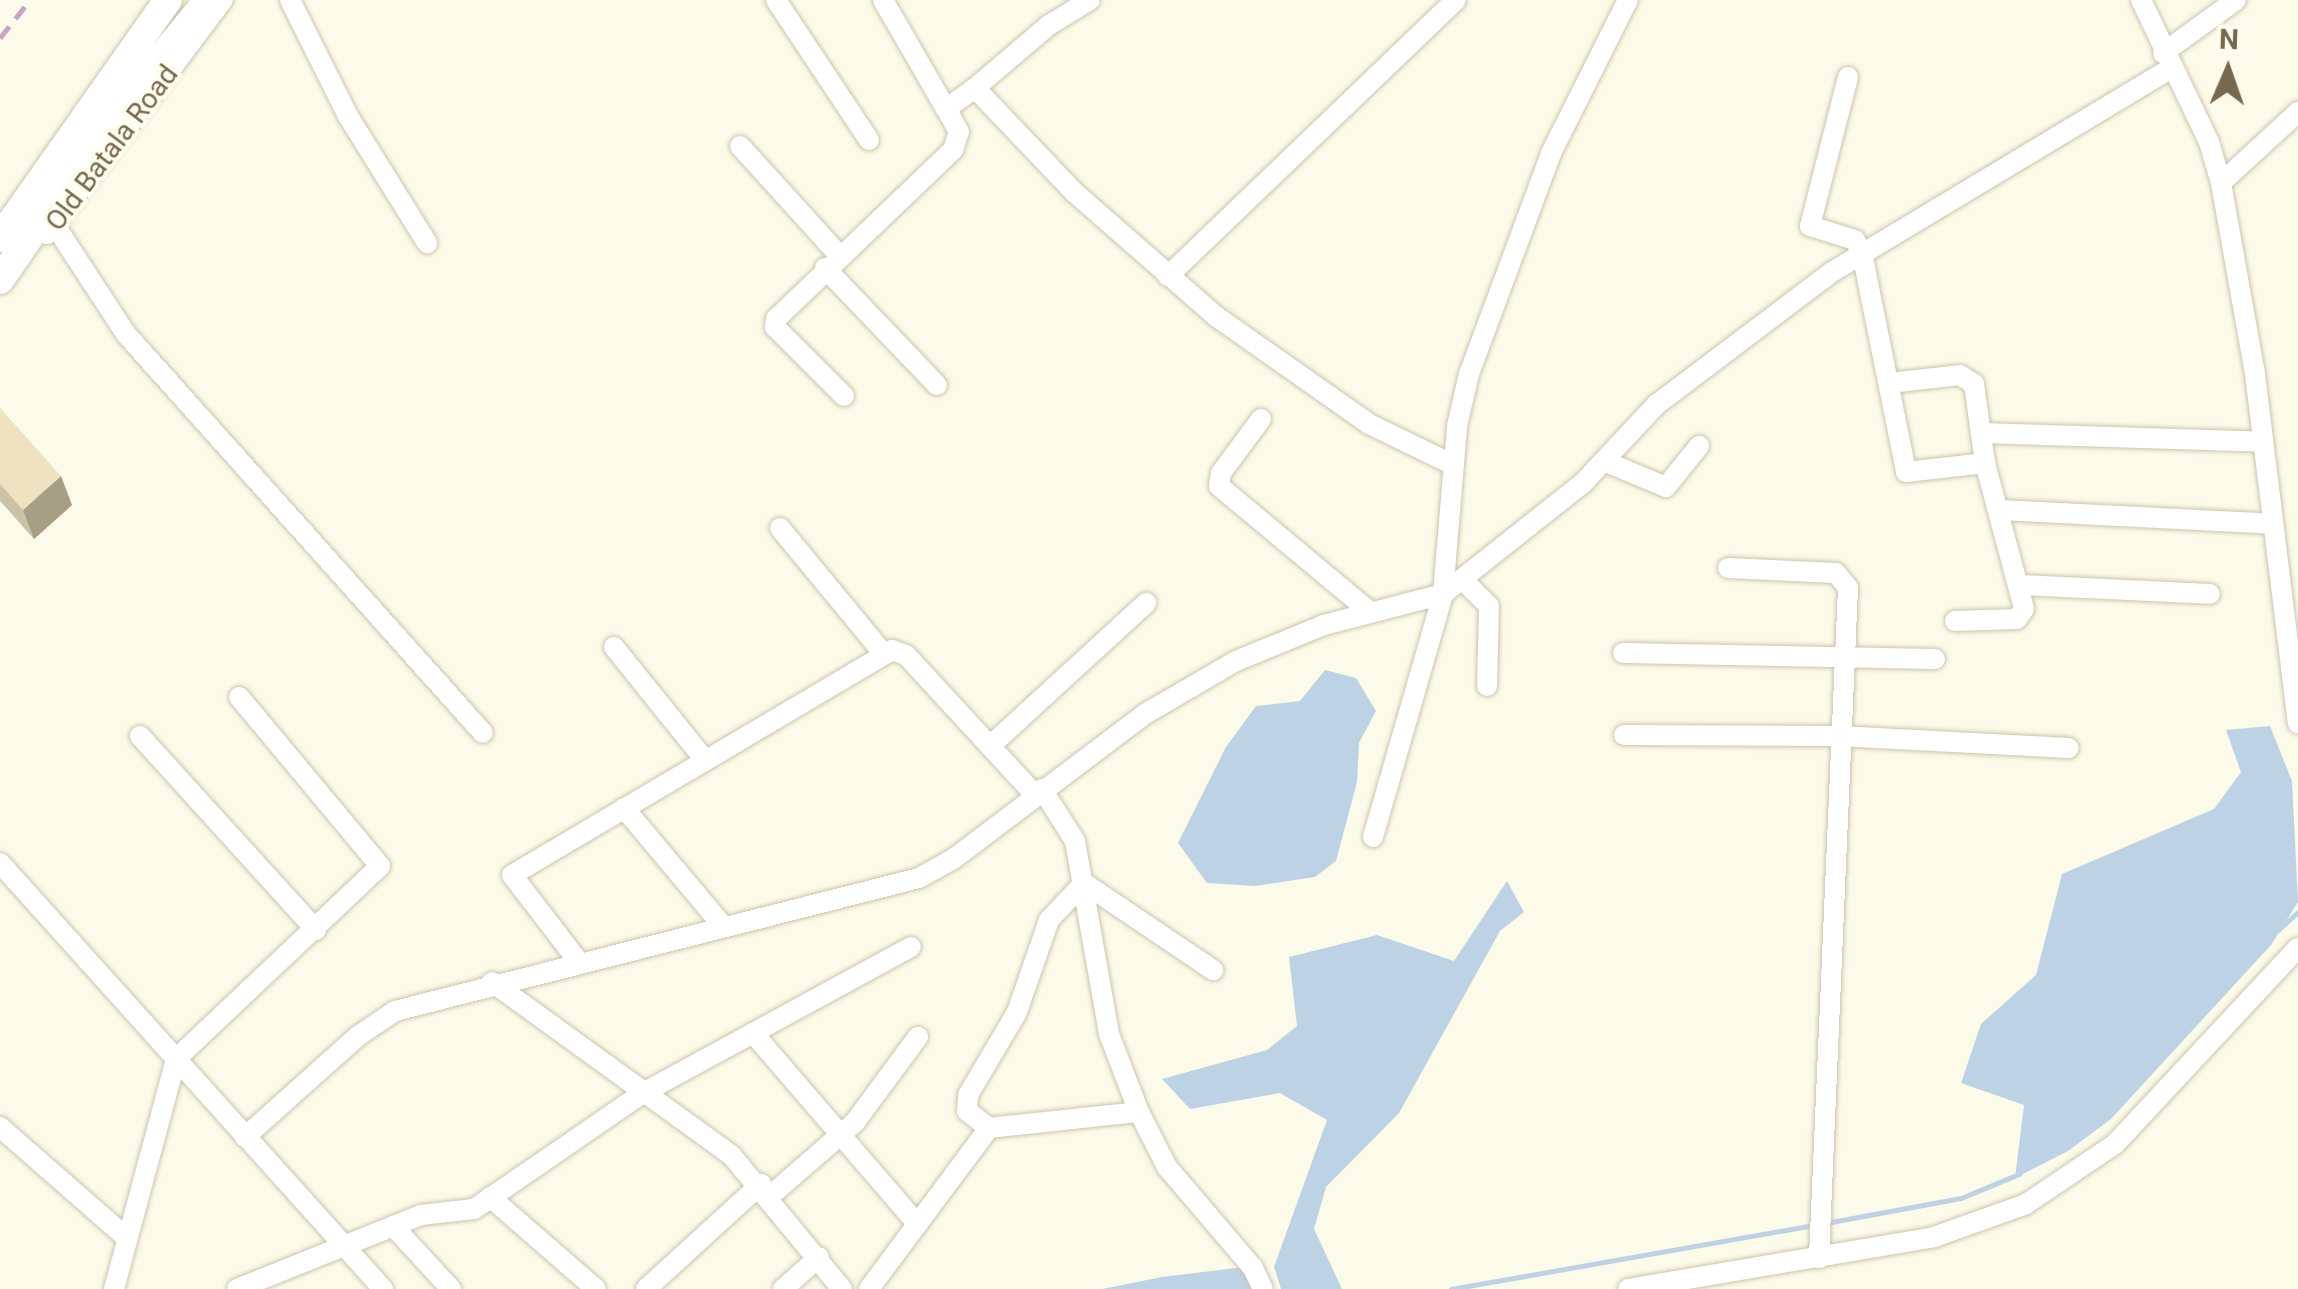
<!DOCTYPE html>
<html>
<head>
<meta charset="utf-8">
<style>
	body { margin:0 }
	#map { position:relative; width:2298px; height:1289px; overflow:hidden; background:#fcfbe9; font-family:Roboto,sans-serif }
	div>[style] { position:absolute }
	[style*='--x'] { left:calc(var(--x)*1px); top:calc(var(--y)*1px); width:calc(var(--w)*1px); rotate:calc(var(--a)*1deg) }
	.water>* { inset:0; background:#bed2e5 }
	.stream>* { height:5px; margin:-2.5px; padding:0 2.5px; transform-origin:2.5px; border-radius:2.5px; background:#bed2e5 }
	.roads { filter:drop-shadow(0 0 2px #ccc4ac) drop-shadow(0 0 2px #ccc4ac) }
	.minor>* { height:20px; margin:-10px; padding:0 10px; transform-origin:10px; border-radius:10px; background:#fff }
	.secondary>* { height:28px; margin:-14px; padding:0 14px; transform-origin:14px; border-radius:14px; background:#fff }
	.rail>* { height:5px; margin-top:-2.5px; transform-origin:0; background:repeating-linear-gradient(90deg,#c2a7c6 0 15px,transparent 0 25px) }
	.wall>* { inset:0; background:#cdc2a5 }
	.shaded-wall>* { inset:0; background:#a79e86 }
	.building>* { inset:0; background:#eee2c0 }
	span { translate:-50% -50%; white-space:nowrap; text-align:center; line-height:1.15; -webkit-text-stroke:8px #fefdf0; paint-order:stroke }
	.street-label { font-size:28px; color:#76694d }
	.north { position:absolute; left:2178px; top:20px; width:100px; height:100px; -webkit-text-stroke:8px #fefdf0; paint-order:stroke; rotate:2deg; font-size:28px; font-weight:700; line-height:40px; text-align:center; color:#76694d }
	.north::after { content:''; display:block; margin:auto; width:35px; height:45px; background:#76694d; clip-path:polygon(50% 0,100% 100%,50% 72%,0 100%) }
</style>
</head>
<body>
<div id="map">
	<div class="water">
		<div style="clip-path:polygon(1325px 670px,1356px 678px,1376px 711px,1359px 743px,1357px 782px,1336px 861px,1315px 877px,1255px 886px,1207px 883px,1178px 843px,1226px 747px,1256px 706px,1300px 701px)"></div>
		<div style="clip-path:polygon(2270px 726px,2292px 781px,2298px 902px,2271px 945px,2111px 1119px,2068px 1151px,2015px 1178px,2024px 1105px,1961px 1083px,1981px 1024px,2036px 975px,2062px 874px,2214px 809px,2241px 772px,2226px 730px)"></div>
		<div style="clip-path:polygon(1507px 881px,1524px 912px,1500px 931px,1399px 1113px,1326px 1187px,1314px 1229px,1342px 1289px,1281px 1289px,1274px 1267px,1327px 1120px,1280px 1093px,1190px 1109px,1162px 1079px,1267px 1050px,1297px 1026px,1289px 957px,1377px 935px,1454px 961px)"></div>
		<div style="clip-path:polygon(1244px 1267px,1253px 1289px,1102px 1289px,1162px 1277px)"></div>
	</div>
	<div class="stream">
		<div style="--x:2278;--y:930;--w:27;--a:-42"></div>
		<div style="--x:1831;--y:1222;--w:132;--a:-10.5"></div>
		<div style="--x:1961;--y:1198;--w:63;--a:-22.5"></div>
		<div style="--x:1451;--y:1289;--w:364;--a:-10"></div>
	</div>
	<div class="roads">
		<div class="minor">
			<div style="--x:290;--y:0;--w:130;--a:63.4"></div>
			<div style="--x:348;--y:116;--w:150;--a:58.1"></div>
			<div style="--x:776;--y:0;--w:168;--a:56.4"></div>
			<div style="--x:883;--y:0;--w:126;--a:60"></div>
			<div style="--x:946;--y:109;--w:36;--a:-36"></div>
			<div style="--x:975;--y:88;--w:144;--a:46.4"></div>
			<div style="--x:1074;--y:192;--w:190;--a:41.2"></div>
			<div style="--x:1217;--y:317;--w:186;--a:35.1"></div>
			<div style="--x:1369;--y:424;--w:94;--a:25.8"></div>
			<div style="--x:2141;--y:0;--w:157;--a:64.4"></div>
			<div style="--x:2209;--y:142;--w:43;--a:73.7"></div>
			<div style="--x:2221;--y:183;--w:194;--a:79.9"></div>
			<div style="--x:2255;--y:374;--w:352;--a:83"></div>
			<div style="--x:2163;--y:53;--w:90;--a:-36"></div>
			<div style="--x:1848;--y:77;--w:154;--a:104.3"></div>
			<div style="--x:1810;--y:226;--w:47;--a:17.3"></div>
			<div style="--x:1855;--y:240;--w:15;--a:62"></div>
			<div style="--x:1862;--y:253;--w:223;--a:78.6"></div>
			<div style="--x:1906;--y:472;--w:80;--a:-6.5"></div>
			<div style="--x:975;--y:88;--w:97;--a:-40.4"></div>
			<div style="--x:1049;--y:25;--w:48;--a:-31.4"></div>
			<div style="--x:740;--y:146;--w:147;--a:47.8"></div>
			<div style="--x:2221;--y:183;--w:105;--a:-42.7"></div>
			<div style="--x:54;--y:224;--w:131;--a:56.8"></div>
			<div style="--x:126;--y:334;--w:535;--a:48.18"></div>
			<div style="--x:47;--y:234;--w:293;--a:-53.1"></div>
			<div style="--x:825;--y:268;--w:162;--a:46.3"></div>
			<div style="--x:1168;--y:276;--w:399;--a:-43.8"></div>
			<div style="--x:1889;--y:383;--w:71;--a:-6.4"></div>
			<div style="--x:1960;--y:375;--w:17;--a:33"></div>
			<div style="--x:1974;--y:384;--w:80;--a:82.1"></div>
			<div style="--x:1985;--y:463;--w:151;--a:75"></div>
			<div style="--x:2024;--y:609;--w:12;--a:125"></div>
			<div style="--x:2017;--y:619;--w:62;--a:178.2"></div>
			<div style="--x:844;--y:396;--w:98;--a:-135"></div>
			<div style="--x:775;--y:327;--w:8;--a:-83"></div>
			<div style="--x:776;--y:319;--w:245;--a:-43.7"></div>
			<div style="--x:953;--y:150;--w:19;--a:-72"></div>
			<div style="--x:959;--y:132;--w:26;--a:-119"></div>
			<div style="--x:1261;--y:419;--w:67;--a:126.5"></div>
			<div style="--x:1221;--y:473;--w:13;--a:99"></div>
			<div style="--x:1219;--y:486;--w:195;--a:39.8"></div>
			<div style="--x:1982;--y:433;--w:280;--a:1.8"></div>
			<div style="--x:1606;--y:462;--w:65;--a:22.6"></div>
			<div style="--x:1666;--y:487;--w:53;--a:-51.2"></div>
			<div style="--x:2000;--y:510;--w:273;--a:2.9"></div>
			<div style="--x:780;--y:528;--w:163;--a:50.5"></div>
			<div style="--x:1728;--y:568;--w:108;--a:2.7"></div>
			<div style="--x:1836;--y:573;--w:19;--a:51"></div>
			<div style="--x:1848;--y:588;--w:671;--a:92.48"></div>
			<div style="--x:1464;--y:581;--w:35;--a:45"></div>
			<div style="--x:1489;--y:606;--w:80;--a:91.4"></div>
			<div style="--x:2021;--y:585;--w:189;--a:2.7"></div>
			<div style="--x:614;--y:647;--w:145;--a:51.2"></div>
			<div style="--x:1623;--y:653;--w:312;--a:1.1"></div>
			<div style="--x:1624;--y:735;--w:214;--a:0.3"></div>
			<div style="--x:1838;--y:736;--w:231;--a:3"></div>
			<div style="--x:140;--y:736;--w:262;--a:47.8"></div>
			<div style="--x:990;--y:746;--w:212;--a:-42.5"></div>
			<div style="--x:1042;--y:789;--w:62;--a:57.6"></div>
			<div style="--x:1075;--y:841;--w:196;--a:80"></div>
			<div style="--x:1109;--y:1034;--w:84;--a:69"></div>
			<div style="--x:1139;--y:1112;--w:62;--a:63"></div>
			<div style="--x:1167;--y:1167;--w:133;--a:49.6"></div>
			<div style="--x:1253;--y:1268;--w:23;--a:65"></div>
			<div style="--x:624;--y:808;--w:154;--a:50"></div>
			<div style="--x:1373;--y:837;--w:253;--a:-73.9"></div>
			<div style="--x:1443;--y:594;--w:169;--a:-85.2"></div>
			<div style="--x:1457;--y:426;--w:53;--a:-77"></div>
			<div style="--x:1469;--y:374;--w:236;--a:-69.6"></div>
			<div style="--x:1551;--y:153;--w:171;--a:-63.3"></div>
			<div style="--x:0;--y:863;--w:573;--a:48.04"></div>
			<div style="--x:578;--y:961;--w:108;--a:-127.5"></div>
			<div style="--x:512;--y:875;--w:442;--a:-30.6"></div>
			<div style="--x:892;--y:650;--w:15;--a:20"></div>
			<div style="--x:906;--y:655;--w:190;--a:47.3"></div>
			<div style="--x:492;--y:982;--w:296;--a:35.9"></div>
			<div style="--x:732;--y:1156;--w:173;--a:50.4"></div>
			<div style="--x:753;--y:1033;--w:252;--a:49.3"></div>
			<div style="--x:0;--y:1127;--w:169;--a:41.2"></div>
			<div style="--x:989;--y:1128;--w:28;--a:-142"></div>
			<div style="--x:967;--y:1111;--w:16;--a:-86"></div>
			<div style="--x:968;--y:1095;--w:96;--a:-59.4"></div>
			<div style="--x:1017;--y:1012;--w:97;--a:-70.8"></div>
			<div style="--x:1049;--y:920;--w:51;--a:-46.6"></div>
			<div style="--x:1084;--y:883;--w:156;--a:34"></div>
			<div style="--x:245;--y:1137;--w:152;--a:-41.8"></div>
			<div style="--x:358;--y:1036;--w:45;--a:-34"></div>
			<div style="--x:395;--y:1011;--w:541;--a:-14.24"></div>
			<div style="--x:919;--y:878;--w:38;--a:-29"></div>
			<div style="--x:952;--y:860;--w:242;--a:-37.1"></div>
			<div style="--x:1145;--y:714;--w:105;--a:-30.2"></div>
			<div style="--x:1236;--y:661;--w:95;--a:-22.2"></div>
			<div style="--x:1324;--y:625;--w:123;--a:-14.6"></div>
			<div style="--x:1443;--y:594;--w:179;--a:-38.4"></div>
			<div style="--x:1583;--y:483;--w:107;--a:-46.9"></div>
			<div style="--x:1656;--y:405;--w:221;--a:-37.1"></div>
			<div style="--x:1832;--y:272;--w:394;--a:-31"></div>
			<div style="--x:770;--y:1196;--w:113;--a:-41"></div>
			<div style="--x:855;--y:1122;--w:106;--a:-53.5"></div>
			<div style="--x:490;--y:1197;--w:140;--a:41"></div>
			<div style="--x:393;--y:1226;--w:86;--a:47.4"></div>
			<div style="--x:114;--y:1289;--w:238;--a:-74.9"></div>
			<div style="--x:176;--y:1059;--w:281;--a:-43.4"></div>
			<div style="--x:380;--y:866;--w:220;--a:-129.8"></div>
			<div style="--x:237;--y:1289;--w:198;--a:-21.9"></div>
			<div style="--x:421;--y:1215;--w:53;--a:-6.5"></div>
			<div style="--x:474;--y:1209;--w:205;--a:-34.5"></div>
			<div style="--x:643;--y:1093;--w:305;--a:-28.6"></div>
			<div style="--x:646;--y:1289;--w:156;--a:-42.4"></div>
			<div style="--x:783;--y:1289;--w:48;--a:-41.6"></div>
			<div style="--x:869;--y:1289;--w:201;--a:-53.3"></div>
			<div style="--x:989;--y:1128;--w:151;--a:-6.1"></div>
			<div style="--x:1628;--y:1289;--w:310;--a:-9.6"></div>
			<div style="--x:1934;--y:1237;--w:98;--a:-19.7"></div>
			<div style="--x:2026;--y:1204;--w:107;--a:-34"></div>
			<div style="--x:2115;--y:1144;--w:268;--a:-47"></div>
		</div>
		<div class="secondary">
			<div style="--x:0;--y:238;--w:291;--a:-54.8"></div>
			<div style="--x:0;--y:280;--w:198;--a:-55.5"></div>
			<div style="--x:112;--y:117;--w:151;--a:-50.6"></div>
		</div>
	</div>
	<div class="rail">
		<div style="--x:0;--y:38;--w:48;--a:-51.7"></div>
	</div>
	<div class="wall">
		<div style="clip-path:polygon(0 408px,72px 505px,34px 539px,0 501px)"></div>
	</div>
	<div class="shaded-wall">
		<div style="clip-path:polygon(61px 476px,72px 505px,34px 539px,23px 510px)"></div>
	</div>
	<div class="building">
		<div style="clip-path:polygon(0 408px,61px 476px,23px 510px,0 484px)"></div>
	</div>
	<div class="street-label">
		<span style="left:112px;top:148px;rotate:-53deg">Old Batala Road</span>
	</div>
	<div class="north">N</div>
</div>
</body>
</html>
